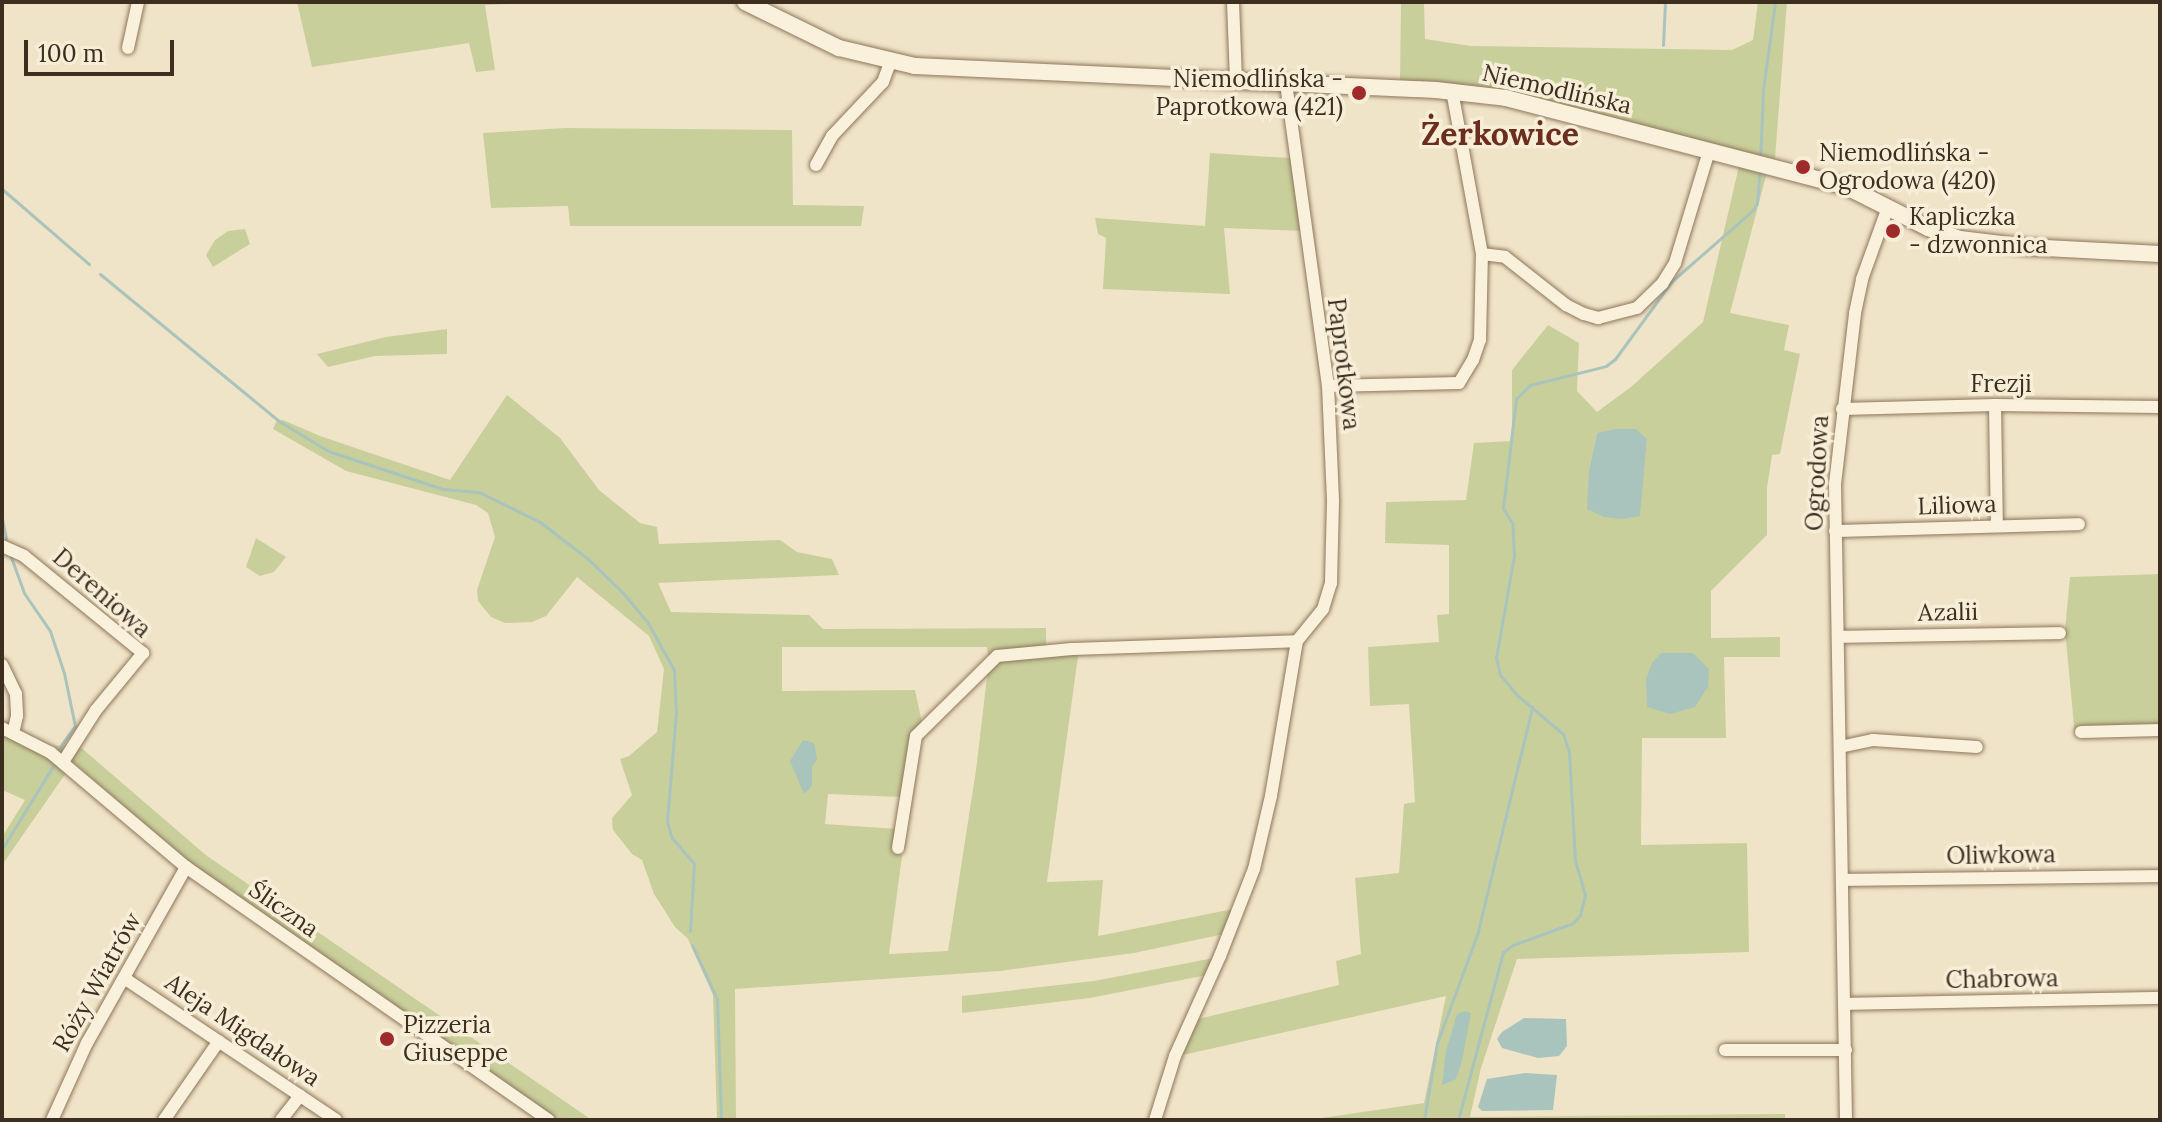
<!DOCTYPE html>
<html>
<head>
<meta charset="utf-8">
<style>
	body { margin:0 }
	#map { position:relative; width:2162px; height:1122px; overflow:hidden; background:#f0e4c8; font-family:Lora,serif }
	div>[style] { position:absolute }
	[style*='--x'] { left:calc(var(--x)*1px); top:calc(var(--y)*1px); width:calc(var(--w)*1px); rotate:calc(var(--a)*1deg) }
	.green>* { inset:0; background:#c9cf9b }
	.water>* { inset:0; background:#a9c4bc }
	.stream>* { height:3px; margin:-1.5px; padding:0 1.5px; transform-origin:1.5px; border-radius:1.5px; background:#a9c4bc }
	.roads { filter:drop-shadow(0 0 2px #8d765c) drop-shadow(0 0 2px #8d765c) }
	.street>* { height:12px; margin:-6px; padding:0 6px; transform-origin:6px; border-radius:6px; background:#faf1dc }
	.secondary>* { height:16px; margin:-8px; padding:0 8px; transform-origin:8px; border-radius:8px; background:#faf1dc }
	.dots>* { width:22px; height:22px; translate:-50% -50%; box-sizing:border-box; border:4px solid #f7eed8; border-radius:50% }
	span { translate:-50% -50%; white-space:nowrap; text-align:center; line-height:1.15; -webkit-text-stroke:7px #f7eed8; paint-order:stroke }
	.poi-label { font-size:24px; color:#3d2e20 }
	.right { translate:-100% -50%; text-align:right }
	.left { translate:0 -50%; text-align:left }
	.street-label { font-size:24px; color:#3d2e20 }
	.district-label { font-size:32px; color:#6b2e1e; font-weight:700 }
	.frame { position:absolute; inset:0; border:4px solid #3d2e20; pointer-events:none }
	.scale { position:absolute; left:24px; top:40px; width:150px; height:36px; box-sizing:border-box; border:4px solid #3d2e20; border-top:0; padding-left:10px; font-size:24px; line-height:28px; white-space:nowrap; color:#3d2e20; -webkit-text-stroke:6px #f7eed8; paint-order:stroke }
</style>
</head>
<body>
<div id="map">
	<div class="green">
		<div style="clip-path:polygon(297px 2px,552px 2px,485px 5px,495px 70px,476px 72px,469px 43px,312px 67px)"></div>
		<div style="clip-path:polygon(1401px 2px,1498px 2px,1424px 4px,1425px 39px,1471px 46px,1732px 50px,1753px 40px,1758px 2px,1787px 2px,1775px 159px,1704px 142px,1592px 121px,1452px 83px,1400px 80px)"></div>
		<div style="clip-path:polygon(565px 128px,792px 130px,793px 205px,864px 206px,861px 226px,570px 226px,568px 206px,491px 208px,483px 133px)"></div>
		<div style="clip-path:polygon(1210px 153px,1290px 158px,1305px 231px,1224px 228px,1230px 294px,1103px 289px,1106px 238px,1098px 234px,1095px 218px,1205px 226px)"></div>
		<div style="clip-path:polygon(evenodd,1739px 166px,1767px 172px,1730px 313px,1789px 325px,1784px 350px,1800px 354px,1780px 454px,1772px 455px,1767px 488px,1767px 535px,1711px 591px,1711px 638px,1780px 637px,1780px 657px,1724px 657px,1726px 738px,1642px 738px,1641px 845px,1747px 843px,1749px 952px,1517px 959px,1481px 1068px,1470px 1117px,1785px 1114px,1785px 1120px,1308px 1120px,1424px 1103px,1446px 996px,1183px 1055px,1198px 1019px,1339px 985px,1336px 961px,1361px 954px,1355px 878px,1399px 873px,1404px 804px,1415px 802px,1409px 704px,1370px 706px,1368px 647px,1439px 642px,1437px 615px,1449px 614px,1449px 545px,1385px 543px,1386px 502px,1466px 500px,1474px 443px,1512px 441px,1512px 370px,1548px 325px,1579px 343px,1577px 391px,1597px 412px,1631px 387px,1703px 322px,1739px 166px,1597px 433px,1647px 440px,1643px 473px,1589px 470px,1597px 433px)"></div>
		<div style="clip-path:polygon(245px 229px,250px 244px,213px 267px,206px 255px,215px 240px,228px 231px)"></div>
		<div style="clip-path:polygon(447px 329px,447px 354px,375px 356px,328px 367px,317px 354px,386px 337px)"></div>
		<div style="clip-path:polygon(evenodd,507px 395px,560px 438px,599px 490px,640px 523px,657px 527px,659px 544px,780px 540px,797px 552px,832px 559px,839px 575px,658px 583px,671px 612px,809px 615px,823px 629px,1046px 628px,1046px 650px,1079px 649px,1047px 882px,1103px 880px,1098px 936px,1233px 909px,1224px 934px,1134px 953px,1000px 971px,735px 989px,736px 1120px,717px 1120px,713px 995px,688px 939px,675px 927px,654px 894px,642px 860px,632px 854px,613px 830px,612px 818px,632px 795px,620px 759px,629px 756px,657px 732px,664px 669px,649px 636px,577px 577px,546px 616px,532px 622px,505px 623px,491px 617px,478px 601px,477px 590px,495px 537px,488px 513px,476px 505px,346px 471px,273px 429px,276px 422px,283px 420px,320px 436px,450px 480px,507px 395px,782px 647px,987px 647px,989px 660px,976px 770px,948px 951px,889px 954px,906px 826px,897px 829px,825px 824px,828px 794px,900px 797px,904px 790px,923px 727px,915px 690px,782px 691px,782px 647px)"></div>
		<div style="clip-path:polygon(256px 538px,286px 557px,274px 572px,260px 576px,246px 567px)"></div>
		<div style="clip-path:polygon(2160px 574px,2160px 733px,2075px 736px,2065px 630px,2070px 577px)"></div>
		<div style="clip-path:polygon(2px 733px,49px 757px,66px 773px,2px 865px,2px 837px,25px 800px,2px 790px)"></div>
		<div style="clip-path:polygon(78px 745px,207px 856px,592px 1120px,559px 1120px,198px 870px,54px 746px)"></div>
		<div style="clip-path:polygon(1214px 958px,1207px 975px,1090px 998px,962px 1013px,962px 996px,1094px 981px)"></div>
	</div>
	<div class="water">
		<div style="clip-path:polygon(1616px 429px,1636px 429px,1647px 439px,1640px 516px,1622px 519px,1604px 517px,1587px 509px,1589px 470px,1597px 433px)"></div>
		<div style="clip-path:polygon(1661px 653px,1693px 653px,1709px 669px,1708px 687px,1695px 707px,1670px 714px,1647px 707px,1646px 679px,1652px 663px)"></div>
		<div style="clip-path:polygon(803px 740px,814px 743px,817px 759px,812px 767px,812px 786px,804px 794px,790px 761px)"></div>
		<div style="clip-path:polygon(1465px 1011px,1471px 1013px,1462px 1061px,1456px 1079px,1442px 1085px,1446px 1051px,1457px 1014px)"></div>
		<div style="clip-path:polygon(1524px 1018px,1566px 1019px,1567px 1046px,1559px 1056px,1538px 1058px,1502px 1048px,1497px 1039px,1502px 1032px)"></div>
		<div style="clip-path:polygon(1525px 1073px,1557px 1075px,1553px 1110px,1482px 1111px,1478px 1107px,1487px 1079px)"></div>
	</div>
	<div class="stream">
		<div style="--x:1663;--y:45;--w:43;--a:-87.3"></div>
		<div style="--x:1760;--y:160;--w:70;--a:-87.5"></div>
		<div style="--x:1763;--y:90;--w:89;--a:-82.2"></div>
		<div style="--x:2;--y:189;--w:115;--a:40.8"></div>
		<div style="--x:100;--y:274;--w:232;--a:39.4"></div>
		<div style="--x:279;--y:421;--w:57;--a:31.5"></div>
		<div style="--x:328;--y:451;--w:121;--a:18.3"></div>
		<div style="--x:443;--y:489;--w:36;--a:5"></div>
		<div style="--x:479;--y:492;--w:68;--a:26.2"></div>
		<div style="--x:540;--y:522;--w:61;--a:37.6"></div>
		<div style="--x:588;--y:559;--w:49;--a:44.2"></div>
		<div style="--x:623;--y:593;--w:39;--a:50"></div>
		<div style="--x:648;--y:623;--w:54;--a:61"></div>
		<div style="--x:674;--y:670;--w:42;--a:87.3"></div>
		<div style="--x:676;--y:712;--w:110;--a:94.7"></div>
		<div style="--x:667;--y:822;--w:17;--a:73"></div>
		<div style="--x:672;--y:838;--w:33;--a:49"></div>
		<div style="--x:694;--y:863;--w:68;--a:93.4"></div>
		<div style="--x:2;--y:518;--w:21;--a:79"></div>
		<div style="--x:11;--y:557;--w:38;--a:70"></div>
		<div style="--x:24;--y:593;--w:46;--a:55.6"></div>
		<div style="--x:50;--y:631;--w:44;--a:71.6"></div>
		<div style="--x:64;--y:673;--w:54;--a:78.3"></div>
		<div style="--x:75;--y:726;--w:27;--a:126"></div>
		<div style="--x:2;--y:849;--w:97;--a:-58.4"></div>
		<div style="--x:692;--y:945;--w:60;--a:65.2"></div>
		<div style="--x:717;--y:999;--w:121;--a:88.1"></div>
		<div style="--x:1424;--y:1120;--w:78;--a:-80.4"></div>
		<div style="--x:1437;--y:1043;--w:115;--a:-69.7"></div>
		<div style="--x:1477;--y:935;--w:235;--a:-76.4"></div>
		<div style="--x:1458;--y:1120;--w:174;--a:-75"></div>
		<div style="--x:1503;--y:952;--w:12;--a:-35"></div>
		<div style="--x:1513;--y:945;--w:64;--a:-20.1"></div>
		<div style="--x:1573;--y:923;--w:11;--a:-49"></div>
		<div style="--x:1580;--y:915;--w:21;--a:-76"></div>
		<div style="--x:1585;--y:895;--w:36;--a:-106"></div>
		<div style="--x:1575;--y:860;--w:108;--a:-93.2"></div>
		<div style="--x:1569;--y:752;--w:19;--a:-108"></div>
		<div style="--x:1563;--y:734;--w:60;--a:-139.7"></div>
		<div style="--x:1517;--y:695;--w:26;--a:-130"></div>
		<div style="--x:1500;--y:675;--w:17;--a:-103"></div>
		<div style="--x:1496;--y:658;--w:104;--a:-80"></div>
		<div style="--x:1514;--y:556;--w:33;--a:-93"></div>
		<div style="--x:1512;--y:523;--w:17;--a:-121"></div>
		<div style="--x:1503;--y:508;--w:110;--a:-83.2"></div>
		<div style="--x:1516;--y:399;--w:20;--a:-45"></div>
		<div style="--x:1530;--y:385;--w:78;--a:-14"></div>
		<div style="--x:1606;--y:366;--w:11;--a:-38"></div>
		<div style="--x:1615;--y:359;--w:97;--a:-53.8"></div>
		<div style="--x:1672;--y:281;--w:108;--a:-41.2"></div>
		<div style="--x:1753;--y:210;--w:8;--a:-60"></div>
		<div style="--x:1757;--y:203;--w:32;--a:-85"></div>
	</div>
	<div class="roads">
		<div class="street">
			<div style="--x:1233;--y:2;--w:79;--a:87.8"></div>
			<div style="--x:128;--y:48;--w:47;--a:-77.7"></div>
			<div style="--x:816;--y:165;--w:33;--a:-61"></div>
			<div style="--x:832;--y:136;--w:74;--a:-46.6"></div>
			<div style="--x:883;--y:82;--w:20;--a:-70"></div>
			<div style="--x:1482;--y:254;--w:23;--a:7"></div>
			<div style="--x:1505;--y:257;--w:78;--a:38.2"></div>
			<div style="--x:1566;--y:305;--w:20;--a:27"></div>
			<div style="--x:1584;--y:314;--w:15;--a:16"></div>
			<div style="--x:1598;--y:318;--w:40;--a:-14.4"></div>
			<div style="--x:1637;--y:308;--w:35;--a:-44"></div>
			<div style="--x:1662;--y:284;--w:25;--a:-58"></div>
			<div style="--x:1675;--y:263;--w:117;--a:-73.1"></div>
			<div style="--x:1328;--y:386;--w:131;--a:-1.3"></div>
			<div style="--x:1459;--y:383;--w:27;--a:-59"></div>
			<div style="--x:1473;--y:360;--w:21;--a:-71"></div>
			<div style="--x:1480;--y:340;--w:86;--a:-88.7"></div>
			<div style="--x:1482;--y:254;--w:166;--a:-100.4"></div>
			<div style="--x:1995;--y:405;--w:121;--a:89.1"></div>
			<div style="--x:1842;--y:409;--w:153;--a:-1.5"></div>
			<div style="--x:1995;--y:405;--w:165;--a:0.7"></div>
			<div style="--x:1835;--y:531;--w:244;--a:-1.6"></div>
			<div style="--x:2;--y:546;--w:24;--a:24"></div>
			<div style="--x:24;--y:556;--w:154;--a:39.2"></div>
			<div style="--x:143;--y:653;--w:74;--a:129.5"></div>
			<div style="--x:96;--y:710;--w:62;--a:122.4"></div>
			<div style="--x:1838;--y:637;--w:222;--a:-1"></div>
			<div style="--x:2;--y:665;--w:32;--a:64"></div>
			<div style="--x:16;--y:694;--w:22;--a:87"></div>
			<div style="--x:17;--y:716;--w:17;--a:103"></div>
			<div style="--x:2;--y:728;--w:55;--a:27"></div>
			<div style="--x:51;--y:753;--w:177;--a:40.2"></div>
			<div style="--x:186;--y:867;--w:442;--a:34.9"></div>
			<div style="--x:2081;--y:732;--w:79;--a:-1.5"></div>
			<div style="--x:1840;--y:747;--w:34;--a:-12"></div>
			<div style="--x:1873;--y:740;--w:104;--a:3.9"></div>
			<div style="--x:898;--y:848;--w:113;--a:-80.9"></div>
			<div style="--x:916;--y:736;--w:114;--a:-44.6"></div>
			<div style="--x:997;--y:656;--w:75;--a:-5.3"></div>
			<div style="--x:1072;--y:649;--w:225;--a:-2"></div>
			<div style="--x:1842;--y:880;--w:318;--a:-0.7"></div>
			<div style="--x:124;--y:978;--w:255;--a:33.8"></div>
			<div style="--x:1845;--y:1004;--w:315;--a:-1.1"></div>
			<div style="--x:1725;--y:1050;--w:121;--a:0"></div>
			<div style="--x:52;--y:1120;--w:85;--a:-65.6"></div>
			<div style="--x:87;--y:1043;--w:202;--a:-60.6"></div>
			<div style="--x:164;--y:1120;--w:96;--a:-55.2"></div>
			<div style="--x:281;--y:1120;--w:31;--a:-52"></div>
			<div style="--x:1155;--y:1120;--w:67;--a:-72.6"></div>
			<div style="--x:1175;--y:1056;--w:110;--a:-65.8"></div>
			<div style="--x:1220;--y:956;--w:93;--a:-68.7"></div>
			<div style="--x:1254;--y:869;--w:75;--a:-76.9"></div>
			<div style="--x:1271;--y:796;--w:157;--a:-80.5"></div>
			<div style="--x:1297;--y:641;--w:41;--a:-50.9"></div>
			<div style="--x:1323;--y:609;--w:27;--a:-73"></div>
			<div style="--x:1331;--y:583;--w:83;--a:-88.6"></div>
			<div style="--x:1333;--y:500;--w:114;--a:-92.5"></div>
			<div style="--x:1328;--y:386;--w:306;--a:-97.9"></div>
			<div style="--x:1846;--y:1120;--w:636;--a:-90.99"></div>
			<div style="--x:1835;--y:484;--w:172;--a:-83.3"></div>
			<div style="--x:1855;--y:313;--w:35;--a:-78"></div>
			<div style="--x:1862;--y:279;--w:77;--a:-70.1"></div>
		</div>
		<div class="secondary">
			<div style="--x:745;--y:2;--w:105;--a:26.1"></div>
			<div style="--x:839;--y:48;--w:78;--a:13.3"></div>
			<div style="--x:915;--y:66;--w:522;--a:2.64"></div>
			<div style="--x:1436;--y:90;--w:70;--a:6.5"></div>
			<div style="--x:1506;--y:98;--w:350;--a:14.6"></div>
			<div style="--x:1845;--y:186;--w:93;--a:26.8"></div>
			<div style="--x:1928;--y:228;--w:34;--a:19"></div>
			<div style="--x:1960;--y:239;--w:66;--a:6.9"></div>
			<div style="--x:2026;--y:247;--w:134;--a:3"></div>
		</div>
	</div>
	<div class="dots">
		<div style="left:1359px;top:93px;background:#9e2a2b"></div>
		<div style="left:1803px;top:167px;background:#9e2a2b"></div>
		<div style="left:1893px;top:231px;background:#9e2a2b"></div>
		<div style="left:387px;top:1039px;background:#9e2a2b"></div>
	</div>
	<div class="poi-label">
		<span class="right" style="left:1343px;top:93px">Niemodlińska -<br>Paprotkowa (421)</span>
		<span class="left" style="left:1819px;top:167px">Niemodlińska -<br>Ogrodowa (420)</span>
		<span class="left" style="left:1909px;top:231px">Kapliczka<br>- dzwonnica</span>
		<span class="left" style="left:403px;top:1039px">Pizzeria<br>Giuseppe</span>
	</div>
	<div class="street-label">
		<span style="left:1557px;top:89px;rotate:13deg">Niemodlińska</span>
		<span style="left:1344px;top:364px;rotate:83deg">Paprotkowa</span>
		<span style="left:2001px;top:384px">Frezji</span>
		<span style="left:1817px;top:473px;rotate:-87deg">Ogrodowa</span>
		<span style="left:1957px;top:505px;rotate:-2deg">Liliowa</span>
		<span style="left:102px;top:593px;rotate:41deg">Dereniowa</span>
		<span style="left:1948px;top:612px;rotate:-1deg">Azalii</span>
		<span style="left:2001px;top:855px;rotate:-1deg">Oliwkowa</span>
		<span style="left:284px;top:909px;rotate:35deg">Śliczna</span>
		<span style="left:2002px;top:979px;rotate:-1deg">Chabrowa</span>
		<span style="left:97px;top:982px;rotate:-61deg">Róży Wiatrów</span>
		<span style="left:243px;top:1030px;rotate:34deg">Aleja Migdałowa</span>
	</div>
	<div class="district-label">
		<span style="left:1500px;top:134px">Żerkowice</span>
	</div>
	<div class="frame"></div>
	<div class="scale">100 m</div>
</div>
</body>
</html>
